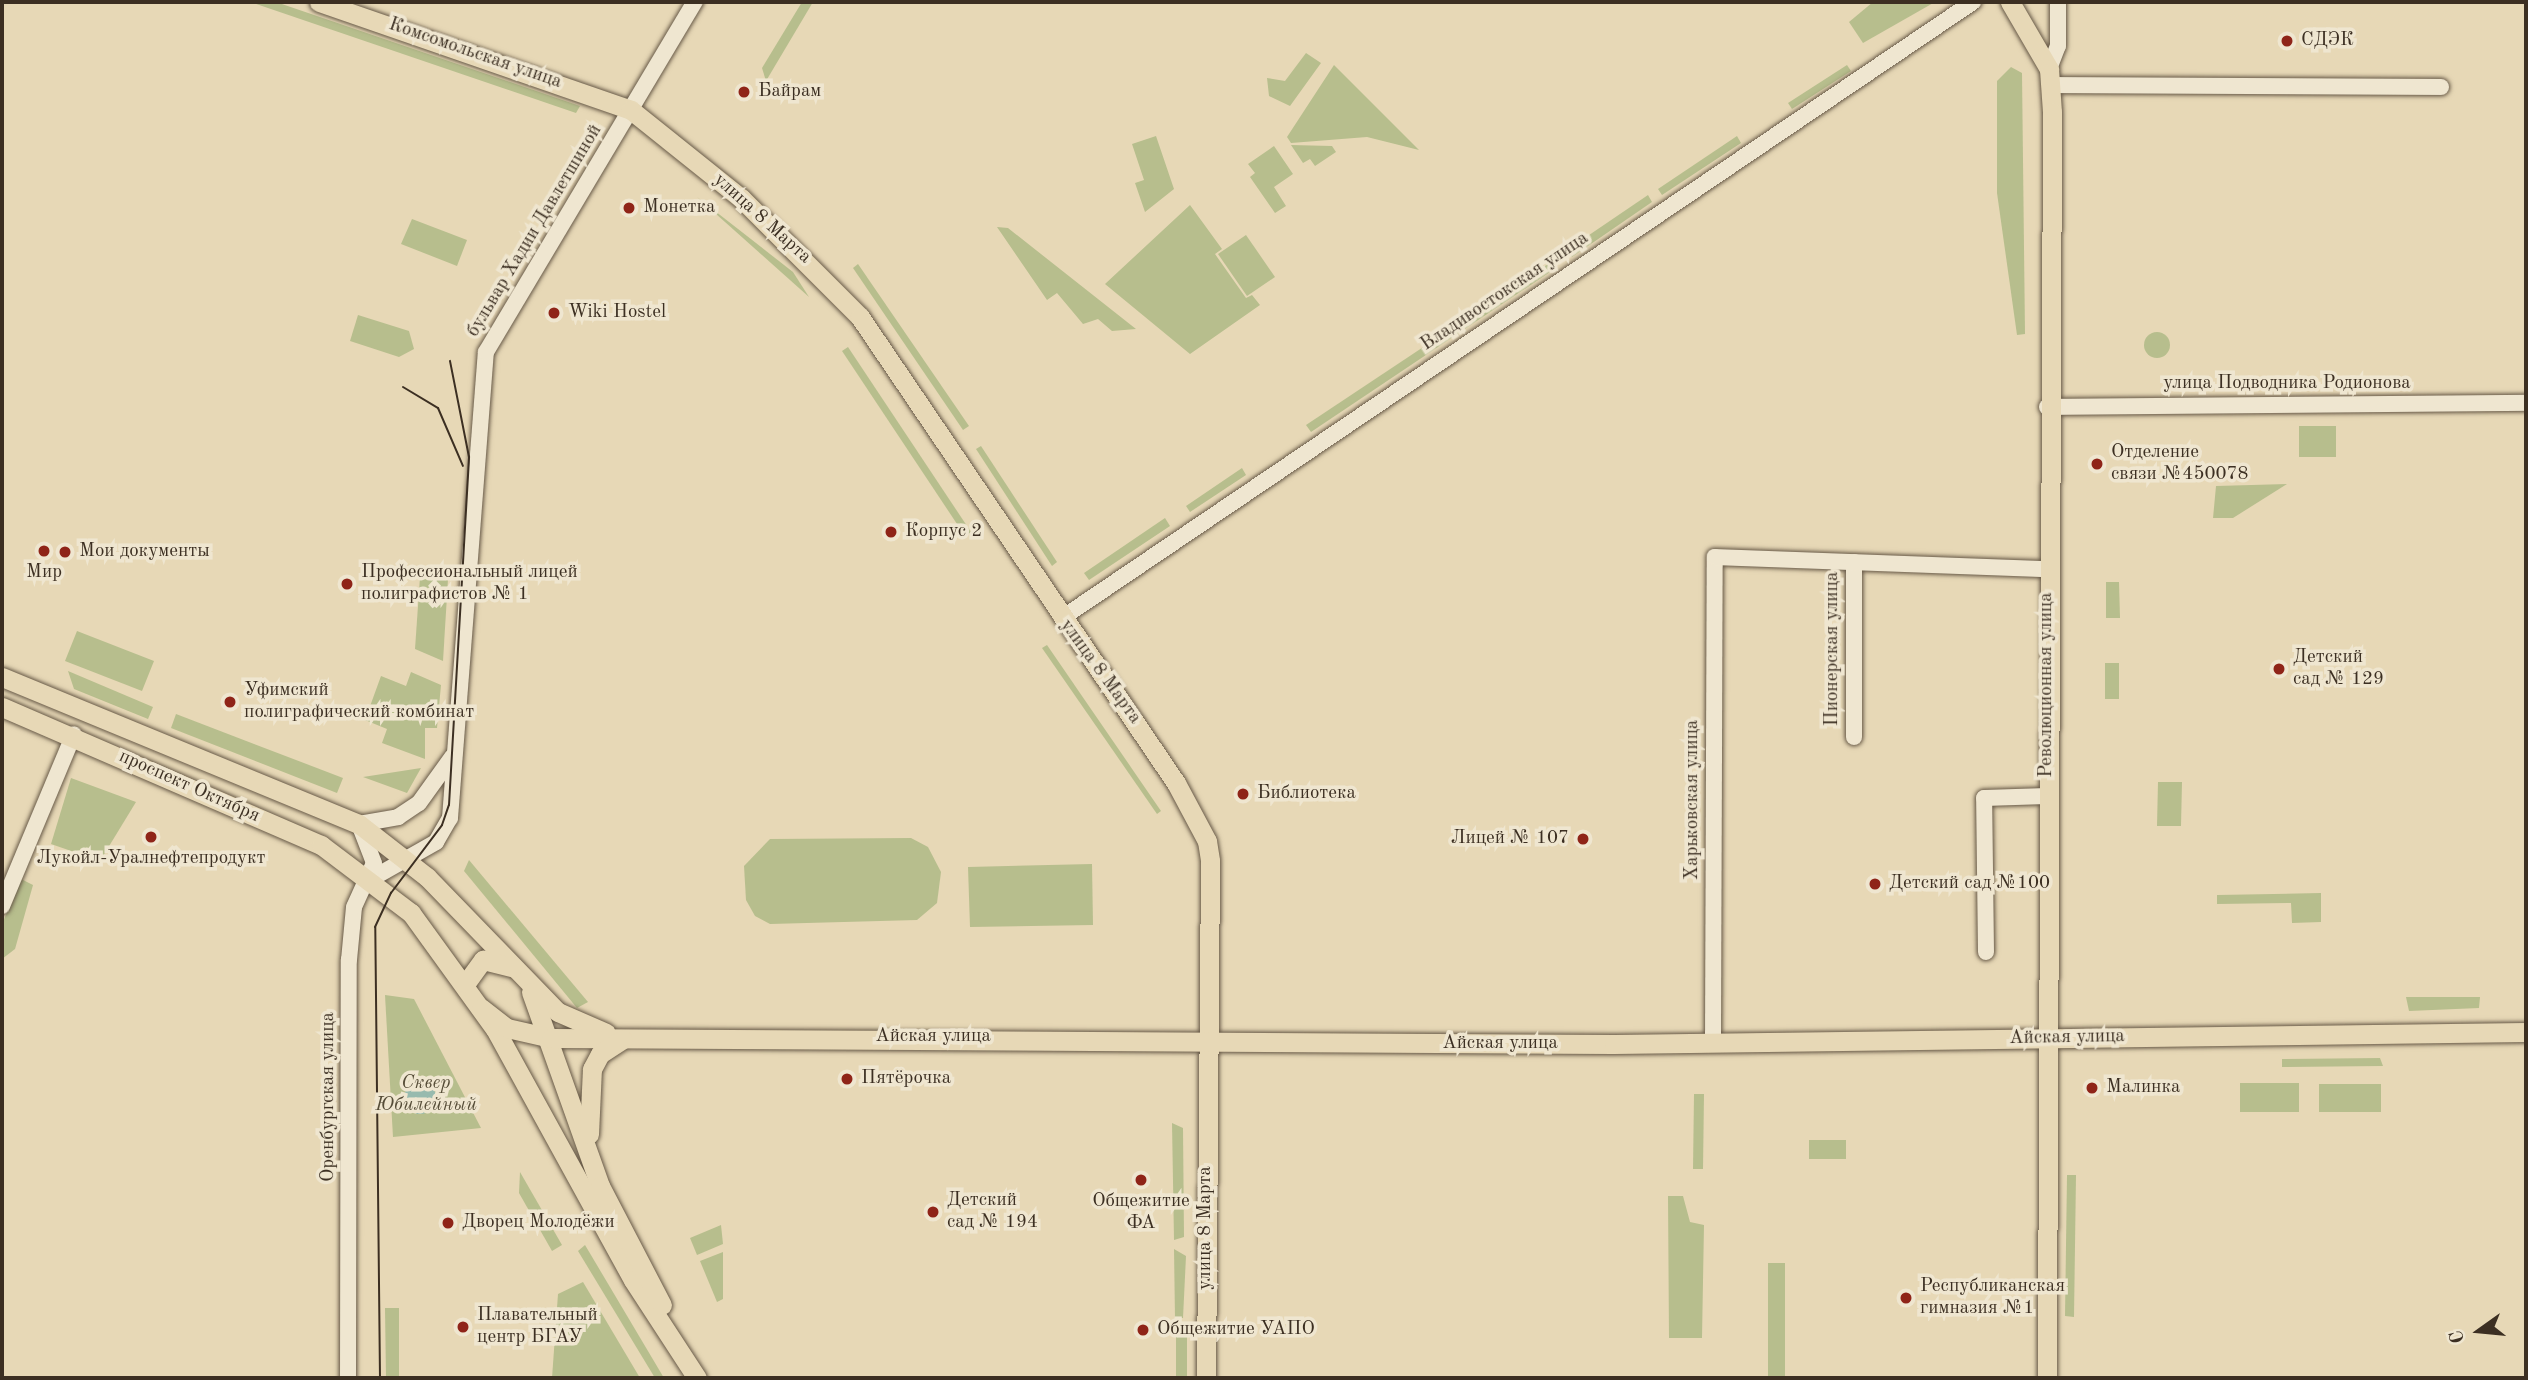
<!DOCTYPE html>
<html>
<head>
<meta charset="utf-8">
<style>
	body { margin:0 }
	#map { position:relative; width:2528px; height:1380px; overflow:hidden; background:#e7d8b6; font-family:"Old Standard TT",serif }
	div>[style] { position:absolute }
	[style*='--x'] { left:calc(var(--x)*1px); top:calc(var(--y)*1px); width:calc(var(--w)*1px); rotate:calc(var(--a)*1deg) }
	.green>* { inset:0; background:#b7be8d }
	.round { border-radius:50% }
	.water>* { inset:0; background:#97baae }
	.roads { filter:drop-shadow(0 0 2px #675947) drop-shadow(0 0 2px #675947) }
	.minor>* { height:16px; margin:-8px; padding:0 8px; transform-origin:8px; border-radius:8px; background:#efe6d0 }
	.major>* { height:19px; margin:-9.5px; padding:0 9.5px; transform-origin:9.5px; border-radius:9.5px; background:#e7d8b6 }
	.tram>* { height:2px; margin:-1px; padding:0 1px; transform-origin:1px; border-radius:1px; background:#3c2f22 }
	.dots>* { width:19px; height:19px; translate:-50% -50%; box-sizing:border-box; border:4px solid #efe6d0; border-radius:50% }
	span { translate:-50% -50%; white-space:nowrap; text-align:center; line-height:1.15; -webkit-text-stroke:7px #efe6d0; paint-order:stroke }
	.poi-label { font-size:19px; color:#3c2f22 }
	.left { translate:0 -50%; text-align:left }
	.right { translate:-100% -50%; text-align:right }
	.street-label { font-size:19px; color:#3c2f22 }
	.park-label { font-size:19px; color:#554c37; font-style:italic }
	.frame { position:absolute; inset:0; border:4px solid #3c2f22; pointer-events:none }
	.north { position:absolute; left:2444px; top:1296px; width:70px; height:70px; -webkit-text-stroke:5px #efe6d0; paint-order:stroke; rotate:255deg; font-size:19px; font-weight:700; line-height:28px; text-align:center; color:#3c2f22 }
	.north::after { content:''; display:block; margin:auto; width:24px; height:32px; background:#3c2f22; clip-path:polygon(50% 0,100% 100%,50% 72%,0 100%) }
</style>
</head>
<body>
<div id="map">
	<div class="green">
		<div style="clip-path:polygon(250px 2px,276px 2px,580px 106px,576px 113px)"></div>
		<div style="clip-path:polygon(802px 2px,813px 2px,766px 81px,762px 68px)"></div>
		<div style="clip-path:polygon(1873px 2px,1935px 2px,1863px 43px,1849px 22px)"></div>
		<div style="clip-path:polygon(1306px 53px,1321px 63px,1290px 106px,1269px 96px,1267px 78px,1285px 81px)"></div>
		<div style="clip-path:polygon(1334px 65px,1419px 150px,1367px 137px,1291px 143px,1287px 137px)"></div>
		<div style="clip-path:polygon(1847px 65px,1851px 71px,1792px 109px,1788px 103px)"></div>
		<div style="clip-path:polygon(2011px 67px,2022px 73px,2025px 334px,2017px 335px,1997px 193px,1997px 81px)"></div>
		<div style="clip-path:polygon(1156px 136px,1174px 189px,1145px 212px,1135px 183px,1144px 180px,1132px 144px)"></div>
		<div style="clip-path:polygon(1737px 136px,1741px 143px,1662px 195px,1658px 189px)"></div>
		<div style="clip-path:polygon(1291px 145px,1332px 146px,1336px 152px,1315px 166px,1310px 159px,1303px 163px)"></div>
		<div style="clip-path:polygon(1274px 146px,1293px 174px,1274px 187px,1286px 206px,1275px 213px,1250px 177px,1255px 173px,1248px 164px)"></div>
		<div style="clip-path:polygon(1648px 195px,1652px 202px,1572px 257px,1567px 250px)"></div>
		<div style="clip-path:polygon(697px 197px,793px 272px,809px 297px)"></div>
		<div style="clip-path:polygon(1190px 205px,1222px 249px,1215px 254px,1246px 298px,1252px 295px,1260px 305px,1190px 354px,1105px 284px)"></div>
		<div style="clip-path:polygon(412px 219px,467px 240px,457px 266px,401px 244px)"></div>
		<div style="clip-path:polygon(997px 227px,1008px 228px,1136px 329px,1112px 331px,1098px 319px,1083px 324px,1057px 293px,1047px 300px)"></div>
		<div style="clip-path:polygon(1246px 235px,1275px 277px,1247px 296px,1218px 254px)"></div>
		<div style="clip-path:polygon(1551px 262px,1556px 268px,1311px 432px,1306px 425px)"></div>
		<div style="clip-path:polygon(858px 264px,969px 426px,963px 430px,853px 268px)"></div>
		<div style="clip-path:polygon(358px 315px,409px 331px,414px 349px,399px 357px,350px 341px)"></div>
		<div class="round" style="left:2144px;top:332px;width:26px;height:26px"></div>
		<div style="clip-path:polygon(848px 347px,971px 532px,965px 536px,842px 351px)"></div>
		<div style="clip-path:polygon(2299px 426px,2336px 426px,2336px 457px,2299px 457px)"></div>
		<div style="clip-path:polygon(981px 446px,1057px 562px,1052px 566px,976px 449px)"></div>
		<div style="clip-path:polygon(1242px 468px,1246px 475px,1190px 512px,1186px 506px)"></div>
		<div style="clip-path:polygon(2287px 484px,2233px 518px,2213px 518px,2216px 486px)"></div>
		<div style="clip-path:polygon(1165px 518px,1170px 526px,1089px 580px,1084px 573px)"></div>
		<div style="clip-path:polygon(420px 577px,448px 579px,443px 661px,415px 649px)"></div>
		<div style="clip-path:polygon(2106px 582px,2119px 582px,2120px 618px,2106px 618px)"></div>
		<div style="clip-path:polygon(77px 631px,154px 661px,142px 691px,65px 661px)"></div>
		<div style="clip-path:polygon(1047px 645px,1161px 811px,1157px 814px,1042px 648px)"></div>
		<div style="clip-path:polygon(2105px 663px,2119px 663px,2119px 699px,2105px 699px)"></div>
		<div style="clip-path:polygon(68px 671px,153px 707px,148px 719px,74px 689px)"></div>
		<div style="clip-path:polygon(411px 672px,441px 685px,437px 728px,425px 728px,425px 759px,382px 743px,387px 729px,365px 720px,381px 676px,406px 686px)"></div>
		<div style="clip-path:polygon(176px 714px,343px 778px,337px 793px,171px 728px)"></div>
		<div style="clip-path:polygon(421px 768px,407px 793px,363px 777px)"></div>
		<div style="clip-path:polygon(71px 778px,136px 802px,100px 861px,51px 844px)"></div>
		<div style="clip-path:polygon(2158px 782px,2182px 782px,2181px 826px,2157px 826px)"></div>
		<div style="clip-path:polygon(911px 838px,928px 847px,941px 872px,937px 903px,917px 920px,770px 924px,755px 916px,746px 900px,744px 866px,770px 839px)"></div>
		<div style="clip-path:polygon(469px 860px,588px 1002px,577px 1008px,464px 871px)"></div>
		<div style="clip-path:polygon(1092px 864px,1093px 925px,970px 927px,968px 867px)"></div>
		<div style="clip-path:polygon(21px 879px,33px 885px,15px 949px,2px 959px,2px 924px)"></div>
		<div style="clip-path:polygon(2321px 893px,2321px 922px,2292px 923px,2291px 903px,2217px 904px,2217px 895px)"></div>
		<div style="clip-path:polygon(385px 995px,414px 999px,481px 1128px,393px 1137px)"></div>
		<div style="clip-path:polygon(2406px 997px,2480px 997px,2479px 1008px,2409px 1011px)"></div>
		<div style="clip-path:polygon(2380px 1058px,2383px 1066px,2282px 1067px,2282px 1059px)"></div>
		<div style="clip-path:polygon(2240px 1083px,2299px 1083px,2299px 1112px,2240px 1112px)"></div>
		<div style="clip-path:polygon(2319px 1084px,2381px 1084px,2381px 1112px,2319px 1112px)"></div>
		<div style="clip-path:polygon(1694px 1094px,1704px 1094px,1703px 1169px,1693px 1169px)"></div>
		<div style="clip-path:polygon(1172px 1123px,1183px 1128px,1184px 1237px,1174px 1240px)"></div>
		<div style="clip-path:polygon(1809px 1140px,1846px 1140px,1846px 1159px,1809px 1159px)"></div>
		<div style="clip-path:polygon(520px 1172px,562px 1245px,552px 1251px,519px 1193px)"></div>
		<div style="clip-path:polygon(2067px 1175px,2076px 1175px,2074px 1317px,2065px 1316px)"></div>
		<div style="clip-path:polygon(1668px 1196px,1683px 1196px,1690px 1222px,1704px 1225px,1702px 1338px,1669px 1338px)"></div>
		<div style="clip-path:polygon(721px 1225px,723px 1244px,697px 1255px,690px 1238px)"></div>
		<div style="clip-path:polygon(585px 1245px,664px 1378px,655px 1378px,578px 1251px)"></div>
		<div style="clip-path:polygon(1174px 1249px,1186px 1256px,1183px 1318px,1175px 1318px)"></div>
		<div style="clip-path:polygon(723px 1252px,723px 1299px,717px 1302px,700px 1261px)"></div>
		<div style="clip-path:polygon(1768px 1263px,1785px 1263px,1785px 1378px,1768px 1378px)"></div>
		<div style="clip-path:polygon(583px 1282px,640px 1378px,552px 1378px,558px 1294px)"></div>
		<div style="clip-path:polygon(385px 1308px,399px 1308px,399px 1378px,386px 1378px)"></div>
		<div style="clip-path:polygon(1176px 1330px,1187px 1336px,1187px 1378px,1176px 1378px)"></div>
	</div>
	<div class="water">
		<div class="round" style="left:404px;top:1082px;width:32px;height:32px"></div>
	</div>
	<div class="roads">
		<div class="minor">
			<div style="--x:2049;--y:69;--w:25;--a:-69"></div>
			<div style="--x:2058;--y:46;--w:44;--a:-90"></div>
			<div style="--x:2051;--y:85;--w:390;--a:0.3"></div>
			<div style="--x:2047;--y:407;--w:479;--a:-0.5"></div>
			<div style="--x:1854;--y:562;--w:175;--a:90"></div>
			<div style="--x:1062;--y:618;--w:1100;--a:-34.07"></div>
			<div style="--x:371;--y:879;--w:75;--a:-29.6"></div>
			<div style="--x:436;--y:842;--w:28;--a:-60"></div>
			<div style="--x:450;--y:818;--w:467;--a:-85.6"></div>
			<div style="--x:486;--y:352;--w:408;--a:-59.2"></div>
			<div style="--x:2;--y:906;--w:186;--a:-67.3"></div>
			<div style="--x:1986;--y:952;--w:154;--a:-90.7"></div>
			<div style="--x:1984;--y:798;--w:63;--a:-1.8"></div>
			<div style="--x:1713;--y:1043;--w:486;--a:-89.8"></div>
			<div style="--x:1715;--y:557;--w:332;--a:2.1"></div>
			<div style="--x:348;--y:1378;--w:418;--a:-89.9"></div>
			<div style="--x:349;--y:960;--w:53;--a:-84.6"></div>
			<div style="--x:354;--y:907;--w:48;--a:-65.6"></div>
			<div style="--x:374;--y:863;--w:42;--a:-111"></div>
			<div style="--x:359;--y:824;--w:40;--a:-10"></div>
			<div style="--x:398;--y:817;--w:25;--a:-34"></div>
			<div style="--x:419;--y:803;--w:57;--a:-54.3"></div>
		</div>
		<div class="major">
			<div style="--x:319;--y:2;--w:330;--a:19.1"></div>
			<div style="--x:631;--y:110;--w:141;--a:38.7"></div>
			<div style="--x:741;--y:198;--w:168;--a:45"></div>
			<div style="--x:860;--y:317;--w:563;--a:55.86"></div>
			<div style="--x:1176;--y:783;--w:66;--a:61.9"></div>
			<div style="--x:1207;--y:841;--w:20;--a:81"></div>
			<div style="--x:1210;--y:861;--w:517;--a:90.44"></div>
			<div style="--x:2010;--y:2;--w:78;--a:59.8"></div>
			<div style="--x:2049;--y:69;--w:43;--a:86"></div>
			<div style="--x:2052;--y:112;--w:1266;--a:90.23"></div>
			<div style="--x:2;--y:677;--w:386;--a:22.4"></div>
			<div style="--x:359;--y:824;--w:86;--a:37.9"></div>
			<div style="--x:427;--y:877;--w:188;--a:45.9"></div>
			<div style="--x:558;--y:1012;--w:52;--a:23.6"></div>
			<div style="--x:2;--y:707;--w:348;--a:23.4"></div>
			<div style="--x:321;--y:845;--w:113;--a:37.1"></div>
			<div style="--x:411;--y:913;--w:143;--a:54.1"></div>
			<div style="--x:495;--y:1029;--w:286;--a:61.2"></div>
			<div style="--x:633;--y:1280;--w:117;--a:56.9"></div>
			<div style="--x:466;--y:983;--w:29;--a:-54"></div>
			<div style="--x:483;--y:960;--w:30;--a:14"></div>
			<div style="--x:531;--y:992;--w:206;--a:70.4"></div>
			<div style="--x:600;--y:1186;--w:134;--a:62.5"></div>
			<div style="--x:481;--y:1008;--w:33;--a:38"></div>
			<div style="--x:507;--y:1028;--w:45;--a:12.8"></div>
			<div style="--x:551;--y:1038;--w:1063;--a:0.32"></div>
			<div style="--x:1614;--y:1044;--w:912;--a:-0.75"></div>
			<div style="--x:589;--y:1134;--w:65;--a:-87.4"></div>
			<div style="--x:592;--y:1069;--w:17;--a:-62"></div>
			<div style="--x:600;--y:1054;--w:27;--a:-33"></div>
		</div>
	</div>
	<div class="tram">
		<div style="--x:403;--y:387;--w:41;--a:31"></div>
		<div style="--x:438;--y:408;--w:63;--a:66.7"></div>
		<div style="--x:380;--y:1378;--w:451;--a:-90.6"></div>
		<div style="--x:375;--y:927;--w:38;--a:-65"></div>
		<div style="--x:391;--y:893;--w:85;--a:-53.1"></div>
		<div style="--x:442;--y:825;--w:21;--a:-71"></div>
		<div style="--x:449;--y:805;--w:349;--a:-86.7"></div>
		<div style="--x:469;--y:457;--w:98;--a:-101.2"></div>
	</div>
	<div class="dots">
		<div style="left:2287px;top:41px;background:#8f2418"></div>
		<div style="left:744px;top:92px;background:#8f2418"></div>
		<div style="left:629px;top:208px;background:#8f2418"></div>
		<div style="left:554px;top:313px;background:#8f2418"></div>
		<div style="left:2097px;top:464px;background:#8f2418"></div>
		<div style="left:891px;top:532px;background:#8f2418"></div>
		<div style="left:44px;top:551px;background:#8f2418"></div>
		<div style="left:65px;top:552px;background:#8f2418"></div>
		<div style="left:347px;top:584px;background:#8f2418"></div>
		<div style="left:2279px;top:669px;background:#8f2418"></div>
		<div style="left:230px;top:702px;background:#8f2418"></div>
		<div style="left:1243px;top:794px;background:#8f2418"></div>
		<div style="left:151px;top:837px;background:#8f2418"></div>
		<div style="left:1583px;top:839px;background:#8f2418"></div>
		<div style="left:1875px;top:884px;background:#8f2418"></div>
		<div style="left:847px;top:1079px;background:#8f2418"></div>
		<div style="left:2092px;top:1088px;background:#8f2418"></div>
		<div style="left:1141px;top:1180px;background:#8f2418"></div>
		<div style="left:933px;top:1212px;background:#8f2418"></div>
		<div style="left:448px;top:1223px;background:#8f2418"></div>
		<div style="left:1906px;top:1298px;background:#8f2418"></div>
		<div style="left:463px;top:1327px;background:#8f2418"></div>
		<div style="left:1143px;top:1330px;background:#8f2418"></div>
	</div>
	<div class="poi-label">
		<span class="left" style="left:2301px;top:41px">СДЭК</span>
		<span class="left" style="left:758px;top:92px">Байрам</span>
		<span class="left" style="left:643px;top:208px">Монетка</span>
		<span class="left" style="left:568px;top:313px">Wiki Hostel</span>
		<span class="left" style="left:2111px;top:464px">Отделение<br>связи №450078</span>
		<span class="left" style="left:905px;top:532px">Корпус 2</span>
		<span class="left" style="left:79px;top:552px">Мои документы</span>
		<span style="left:44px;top:573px">Мир</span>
		<span class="left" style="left:361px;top:584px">Профессиональный лицей<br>полиграфистов № 1</span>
		<span class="left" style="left:2293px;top:669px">Детский<br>сад № 129</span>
		<span class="left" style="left:244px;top:702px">Уфимский<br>полиграфический комбинат</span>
		<span class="left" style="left:1257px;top:794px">Библиотека</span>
		<span class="right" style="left:1569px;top:839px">Лицей № 107</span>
		<span style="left:151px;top:859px">Лукойл-Уралнефтепродукт</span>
		<span class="left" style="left:1889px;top:884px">Детский сад №100</span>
		<span class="left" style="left:861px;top:1079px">Пятёрочка</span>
		<span class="left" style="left:2106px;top:1088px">Малинка</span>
		<span class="left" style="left:947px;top:1212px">Детский<br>сад № 194</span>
		<span style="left:1141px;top:1213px">Общежитие<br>ФА</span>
		<span class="left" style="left:462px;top:1223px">Дворец Молодёжи</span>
		<span class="left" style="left:1920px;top:1298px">Республиканская<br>гимназия №1</span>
		<span class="left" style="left:477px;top:1327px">Плавательный<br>центр БГАУ</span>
		<span class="left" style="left:1157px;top:1330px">Общежитие УАПО</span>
	</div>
	<div class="street-label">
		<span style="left:475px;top:54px;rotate:19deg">Комсомольская улица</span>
		<span style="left:762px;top:219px;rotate:42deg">улица 8 Марта</span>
		<span style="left:535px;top:231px;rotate:-59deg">бульвар Хадии Давлетшиной</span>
		<span style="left:1505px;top:292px;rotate:-34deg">Владивостокская улица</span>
		<span style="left:2287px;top:384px">улица Подводника Родионова</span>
		<span style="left:1833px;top:649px;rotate:-90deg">Пионерская улица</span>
		<span style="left:1100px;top:672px;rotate:54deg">улица 8 Марта</span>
		<span style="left:2047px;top:685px;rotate:-90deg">Революционная улица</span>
		<span style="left:189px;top:787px;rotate:24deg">проспект Октября</span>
		<span style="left:1693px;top:800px;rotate:-90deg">Харьковская улица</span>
		<span style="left:933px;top:1037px">Айская улица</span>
		<span style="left:2067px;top:1038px;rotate:-1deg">Айская улица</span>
		<span style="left:1500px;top:1044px">Айская улица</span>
		<span style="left:329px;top:1097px;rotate:-90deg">Оренбургская улица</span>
		<span style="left:1206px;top:1228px;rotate:-90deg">улица 8 Марта</span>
	</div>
	<div class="park-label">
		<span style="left:426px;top:1095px">Сквер<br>Юбилейный</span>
	</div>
	<div class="frame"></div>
	<div class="north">С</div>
</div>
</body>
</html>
